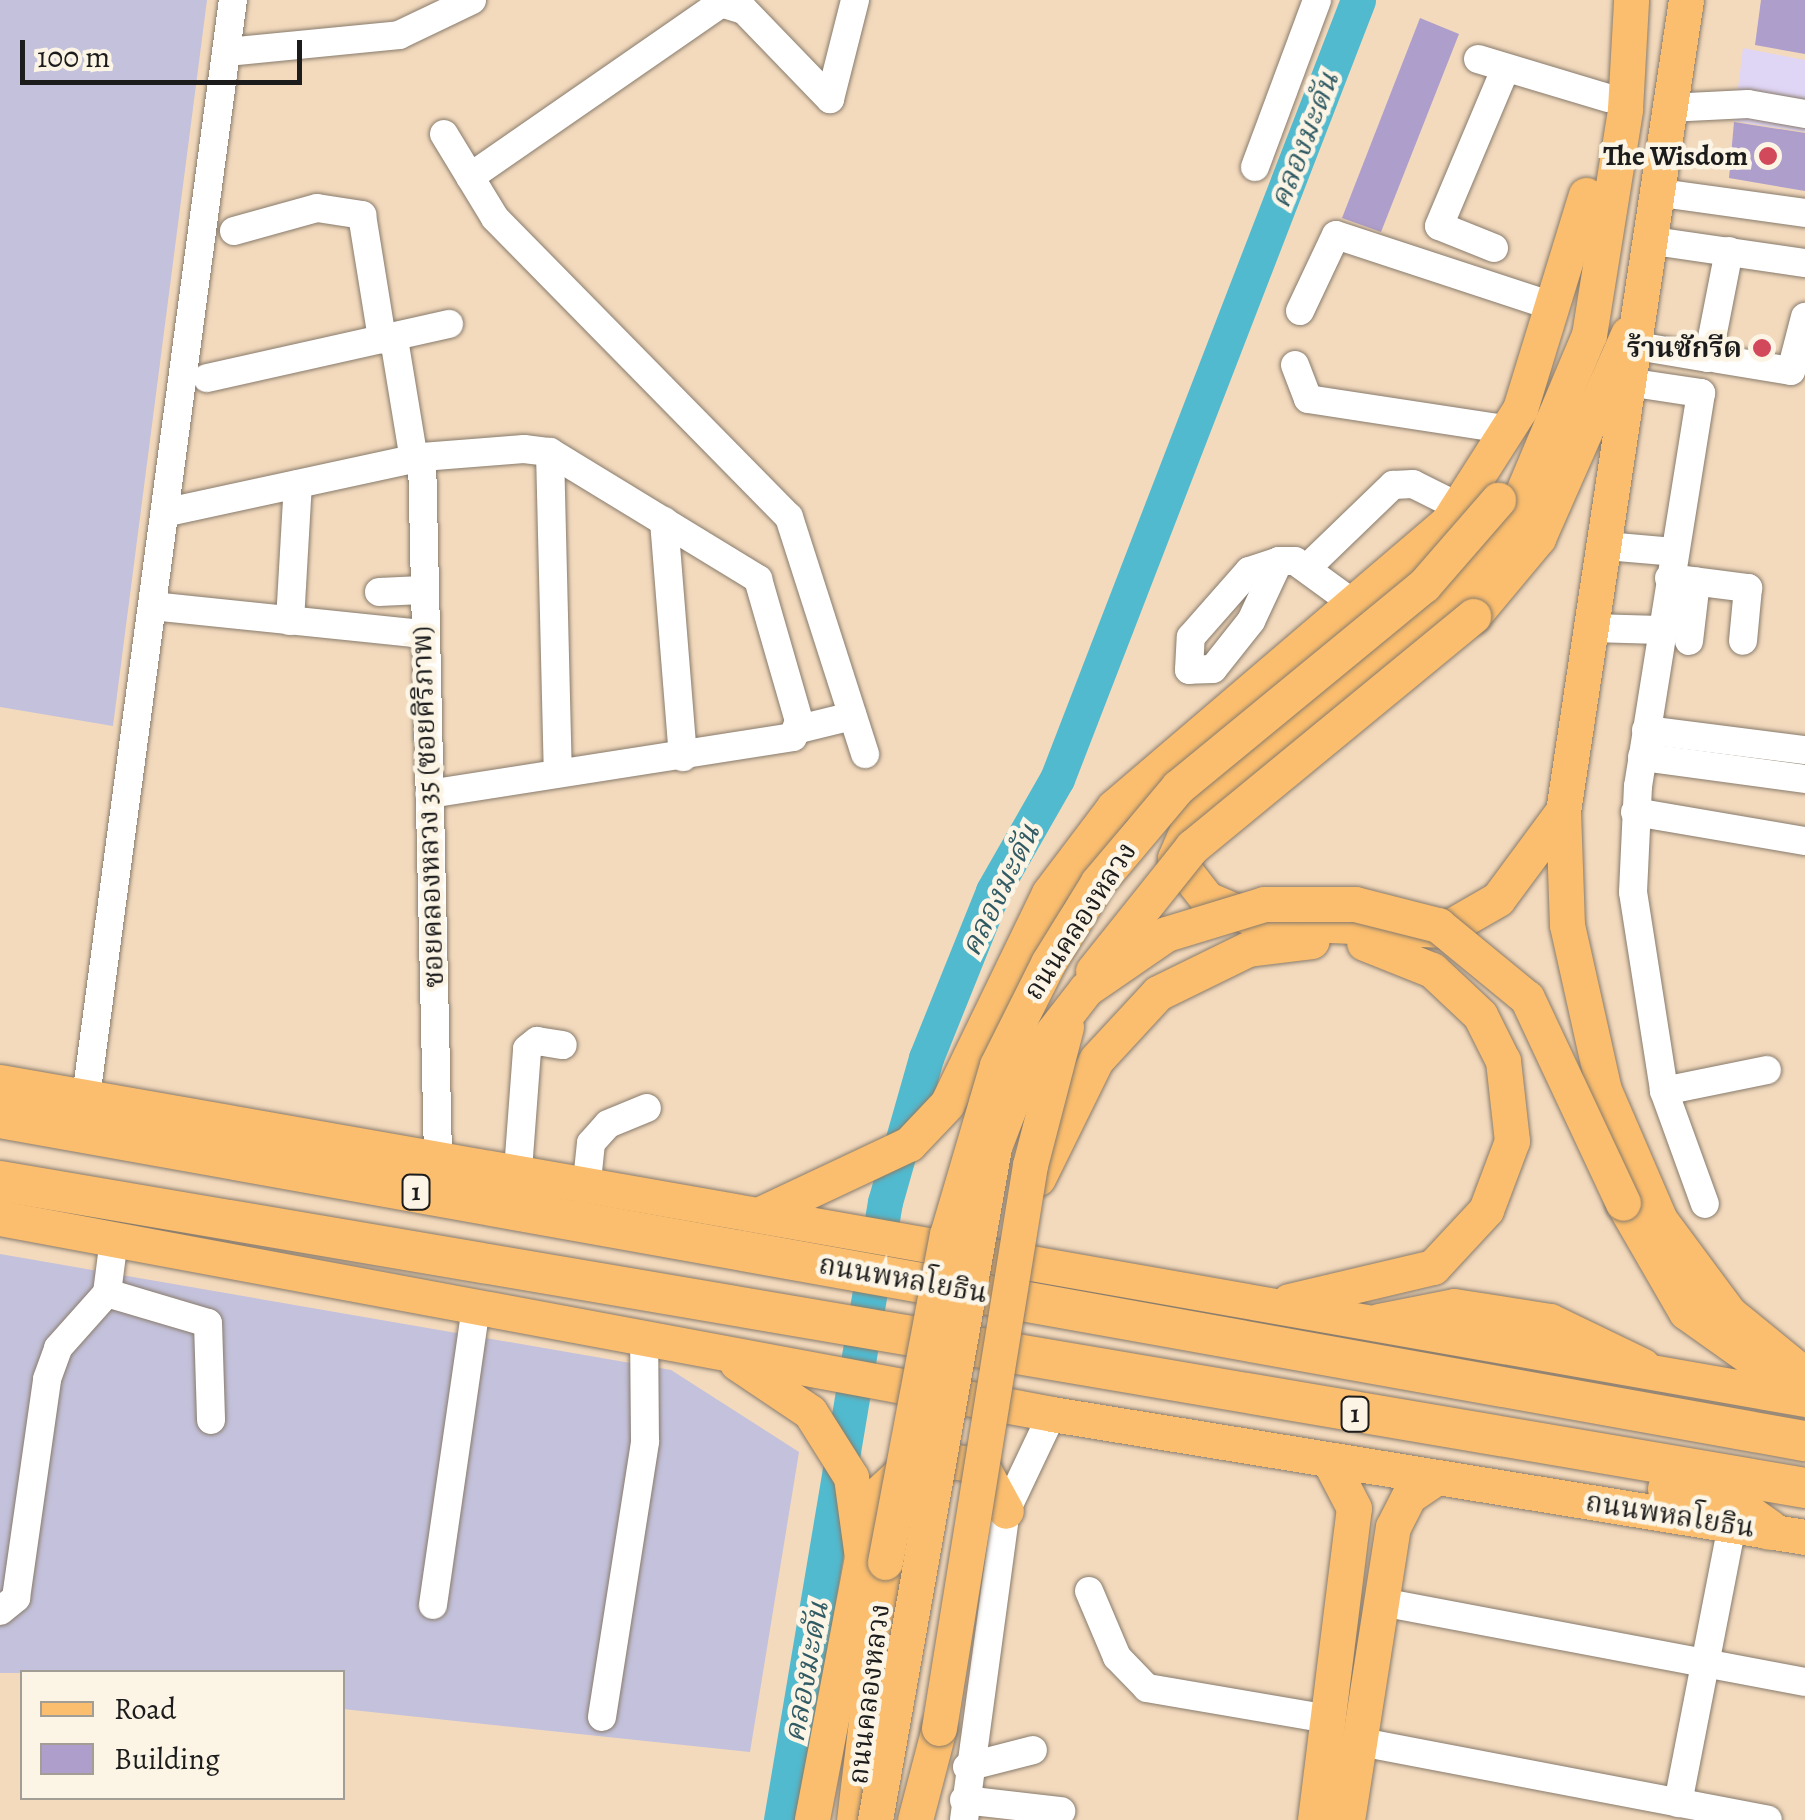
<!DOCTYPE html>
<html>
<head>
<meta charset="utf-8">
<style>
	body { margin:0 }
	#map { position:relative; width:1805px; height:1820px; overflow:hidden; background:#f3dabd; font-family:Alegreya,"Noto Serif Thai",serif }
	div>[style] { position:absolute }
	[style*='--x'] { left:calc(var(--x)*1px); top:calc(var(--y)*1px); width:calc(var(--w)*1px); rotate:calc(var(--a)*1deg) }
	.built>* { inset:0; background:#dfd5f5 }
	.industrial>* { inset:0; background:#c3c1db }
	.river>* { height:35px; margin:-17.5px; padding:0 17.5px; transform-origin:17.5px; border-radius:17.5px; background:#51bacf }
	.building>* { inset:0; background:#ae9ecc }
	.roads { filter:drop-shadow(0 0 2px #887b6c) drop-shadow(0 0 2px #887b6c) }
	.minor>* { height:28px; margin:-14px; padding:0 14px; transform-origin:14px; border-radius:14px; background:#fff }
	.major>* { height:35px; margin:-17.5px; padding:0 17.5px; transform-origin:17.5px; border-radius:17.5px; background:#fbbe6e }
	.highway>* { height:40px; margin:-20px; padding:0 20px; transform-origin:20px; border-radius:20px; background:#fbbe6e }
	.bridges { filter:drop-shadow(0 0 2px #887b6c) drop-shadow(0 0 2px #887b6c) }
	.major-bridge>* { height:35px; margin:-17.5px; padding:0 17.5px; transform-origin:17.5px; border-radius:17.5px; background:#fbbe6e }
	.dots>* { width:28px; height:28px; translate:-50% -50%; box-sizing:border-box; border:5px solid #fcf5e5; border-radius:50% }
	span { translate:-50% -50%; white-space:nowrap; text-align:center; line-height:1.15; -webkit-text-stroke:9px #fcf5e5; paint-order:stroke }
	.shield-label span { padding:2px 8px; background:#fcf5e5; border:2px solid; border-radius:8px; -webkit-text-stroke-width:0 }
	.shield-label { font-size:25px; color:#1c1c1c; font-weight:700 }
	.poi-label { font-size:28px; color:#1c1c1c; font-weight:700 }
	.right { translate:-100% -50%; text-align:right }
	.street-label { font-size:28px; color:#1c1c1c }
	.water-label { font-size:30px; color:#315b64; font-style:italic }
	.legend { position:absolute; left:20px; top:1670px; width:325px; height:130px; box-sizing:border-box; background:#fcf5e5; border:2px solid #a29e95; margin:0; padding:12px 18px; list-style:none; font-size:30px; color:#1c1c1c }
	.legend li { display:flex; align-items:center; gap:20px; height:50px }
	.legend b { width:50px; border:2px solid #a29e95 }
	.scale { position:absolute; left:20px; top:40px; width:282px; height:45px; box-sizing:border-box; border:5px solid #1c1c1c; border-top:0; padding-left:12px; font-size:30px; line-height:35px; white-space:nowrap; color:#1c1c1c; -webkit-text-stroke:8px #fcf5e5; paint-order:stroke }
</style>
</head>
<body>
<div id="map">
	<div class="built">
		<div style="clip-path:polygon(1743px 48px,1805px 60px,1805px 132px,1734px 121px)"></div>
	</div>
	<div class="industrial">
		<div style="clip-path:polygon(0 0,207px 0,113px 726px,0 707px)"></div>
		<div style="clip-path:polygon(0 1254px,671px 1370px,799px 1452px,750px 1752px,343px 1709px,342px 1672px,0 1673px)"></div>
	</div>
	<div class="river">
		<div style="--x:781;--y:1820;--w:627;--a:-80.45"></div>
		<div style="--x:885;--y:1202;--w:150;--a:-74.1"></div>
		<div style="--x:926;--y:1058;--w:180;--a:-68.1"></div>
		<div style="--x:993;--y:891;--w:129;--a:-60.3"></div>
		<div style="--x:1057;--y:779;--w:835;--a:-68.87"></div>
	</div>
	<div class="building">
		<div style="clip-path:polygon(1761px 0,1805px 0,1805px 54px,1755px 45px)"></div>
		<div style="clip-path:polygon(1420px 18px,1459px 34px,1381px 232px,1342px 218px)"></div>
		<div style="clip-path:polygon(1734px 122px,1805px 133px,1805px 191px,1729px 178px)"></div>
	</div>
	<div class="roads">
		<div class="minor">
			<div style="--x:227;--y:52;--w:173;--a:-5.6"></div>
			<div style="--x:399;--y:35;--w:81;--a:-25.6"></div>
			<div style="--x:1478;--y:59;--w:136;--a:16.7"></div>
			<div style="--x:1668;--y:108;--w:80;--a:-2.9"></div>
			<div style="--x:1748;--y:104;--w:58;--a:10"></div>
			<div style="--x:444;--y:134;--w:98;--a:58.7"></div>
			<div style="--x:495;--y:218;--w:419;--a:45.5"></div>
			<div style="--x:789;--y:517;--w:249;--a:72.2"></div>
			<div style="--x:1255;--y:167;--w:178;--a:-69.6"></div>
			<div style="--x:470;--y:177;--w:305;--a:-34.7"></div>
			<div style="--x:721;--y:3;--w:24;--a:17"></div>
			<div style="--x:744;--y:10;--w:124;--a:46"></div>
			<div style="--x:830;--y:99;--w:102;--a:-75.8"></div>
			<div style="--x:1654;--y:192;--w:152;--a:7.9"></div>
			<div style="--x:234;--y:231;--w:86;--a:-15.5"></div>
			<div style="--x:317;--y:208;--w:46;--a:8.8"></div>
			<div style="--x:362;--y:215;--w:126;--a:80.8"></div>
			<div style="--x:1647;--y:240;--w:160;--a:8.3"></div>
			<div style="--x:1494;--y:248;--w:59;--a:-158.2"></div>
			<div style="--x:1439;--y:226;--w:169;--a:-67.1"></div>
			<div style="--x:1300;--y:311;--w:84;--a:-64.7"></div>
			<div style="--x:1336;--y:235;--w:227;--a:18.2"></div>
			<div style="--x:394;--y:339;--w:123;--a:80.6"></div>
			<div style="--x:1637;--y:346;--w:72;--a:9.6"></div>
			<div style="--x:1708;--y:358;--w:109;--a:-78.9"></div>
			<div style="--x:1718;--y:359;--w:74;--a:9.3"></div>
			<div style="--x:1791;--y:371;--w:56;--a:-75.5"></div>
			<div style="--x:1295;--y:365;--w:36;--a:69"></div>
			<div style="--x:1308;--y:399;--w:204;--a:8.7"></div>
			<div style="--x:207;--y:378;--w:248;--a:-12.6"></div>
			<div style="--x:1634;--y:383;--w:68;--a:8.5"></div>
			<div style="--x:1701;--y:393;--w:398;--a:99.1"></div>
			<div style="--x:1638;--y:786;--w:106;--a:92.7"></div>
			<div style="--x:1633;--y:892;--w:201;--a:81.1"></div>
			<div style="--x:1664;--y:1091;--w:120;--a:70.1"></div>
			<div style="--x:550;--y:452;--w:321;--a:88.6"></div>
			<div style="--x:422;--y:457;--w:700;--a:88.69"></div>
			<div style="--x:168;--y:512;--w:260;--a:-12.2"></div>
			<div style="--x:422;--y:457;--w:102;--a:-4.5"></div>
			<div style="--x:524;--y:449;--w:26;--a:7"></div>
			<div style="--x:550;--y:452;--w:244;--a:31.4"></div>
			<div style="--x:758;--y:579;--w:148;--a:73.9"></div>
			<div style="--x:799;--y:721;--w:17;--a:111"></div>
			<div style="--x:793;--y:737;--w:368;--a:171.1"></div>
			<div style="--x:664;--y:521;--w:237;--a:85.4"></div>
			<div style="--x:1606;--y:546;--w:68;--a:5"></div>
			<div style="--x:1279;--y:561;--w:66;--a:115"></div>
			<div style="--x:1251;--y:621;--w:61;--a:128.4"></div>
			<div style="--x:1213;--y:669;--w:24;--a:178"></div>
			<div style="--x:1189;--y:670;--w:33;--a:-87"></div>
			<div style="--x:1191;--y:637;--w:88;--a:-48.7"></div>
			<div style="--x:1249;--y:571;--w:32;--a:-18"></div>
			<div style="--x:1279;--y:561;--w:16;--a:0"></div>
			<div style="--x:1295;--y:561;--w:73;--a:36.1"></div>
			<div style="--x:1309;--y:566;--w:117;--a:-44"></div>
			<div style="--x:1393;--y:485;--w:20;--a:-3"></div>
			<div style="--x:1413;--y:484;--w:51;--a:26.6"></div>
			<div style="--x:1669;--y:578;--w:80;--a:7.2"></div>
			<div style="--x:1748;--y:588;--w:53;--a:95.4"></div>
			<div style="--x:379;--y:592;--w:43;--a:-2.7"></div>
			<div style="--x:152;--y:606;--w:271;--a:5.9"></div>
			<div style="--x:290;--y:621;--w:137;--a:-86.7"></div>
			<div style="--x:1592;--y:628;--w:68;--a:1.7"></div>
			<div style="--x:1689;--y:641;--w:60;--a:-83.3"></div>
			<div style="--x:799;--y:729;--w:55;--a:-13.8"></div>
			<div style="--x:1646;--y:730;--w:160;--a:7.2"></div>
			<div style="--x:1642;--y:757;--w:164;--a:7.7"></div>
			<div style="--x:1635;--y:812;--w:172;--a:9.7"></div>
			<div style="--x:1664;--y:1091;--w:105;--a:-11.5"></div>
			<div style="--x:86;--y:1097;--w:1107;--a:-82.37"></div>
			<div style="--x:518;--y:1170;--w:121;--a:-85.7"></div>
			<div style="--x:527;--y:1049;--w:13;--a:-39"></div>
			<div style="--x:537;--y:1041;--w:26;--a:9"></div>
			<div style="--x:587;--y:1181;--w:38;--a:-84"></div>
			<div style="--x:591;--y:1143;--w:25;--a:-48"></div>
			<div style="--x:608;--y:1124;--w:42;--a:-22.3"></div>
			<div style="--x:107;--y:1293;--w:105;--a:16.5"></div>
			<div style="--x:208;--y:1323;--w:97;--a:88.2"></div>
			<div style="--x:1089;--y:1591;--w:72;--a:67"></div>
			<div style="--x:1117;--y:1657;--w:43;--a:45.9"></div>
			<div style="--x:1147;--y:1688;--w:184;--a:9.7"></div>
			<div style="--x:1382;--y:1602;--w:430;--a:10.7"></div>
			<div style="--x:433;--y:1605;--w:303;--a:-81.8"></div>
			<div style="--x:0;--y:1611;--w:21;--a:-39"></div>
			<div style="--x:16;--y:1598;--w:221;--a:-81.9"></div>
			<div style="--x:47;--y:1379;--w:33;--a:-70"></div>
			<div style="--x:58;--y:1348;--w:74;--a:-48.3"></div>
			<div style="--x:107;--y:1293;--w:54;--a:-82.6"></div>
			<div style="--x:602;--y:1717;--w:279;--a:-81.1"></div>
			<div style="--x:645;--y:1441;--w:105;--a:-90.5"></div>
			<div style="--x:1361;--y:1742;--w:414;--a:10.8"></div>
			<div style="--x:967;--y:1767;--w:68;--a:-14.4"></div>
			<div style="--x:964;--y:1800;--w:98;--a:6.5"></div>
			<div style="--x:1678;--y:1803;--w:283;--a:-79"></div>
			<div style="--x:964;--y:1820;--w:312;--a:-82.3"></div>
			<div style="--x:1006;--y:1511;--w:107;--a:-64.6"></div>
		</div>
		<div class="major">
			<div style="--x:1686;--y:0;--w:820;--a:98.62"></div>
			<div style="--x:1563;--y:811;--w:114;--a:88"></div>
			<div style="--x:1567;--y:925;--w:169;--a:77.4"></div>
			<div style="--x:1604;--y:1090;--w:142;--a:66.7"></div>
			<div style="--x:1660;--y:1220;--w:116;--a:53.4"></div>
			<div style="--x:1729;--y:1313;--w:98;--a:39.2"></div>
			<div style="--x:1473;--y:616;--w:102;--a:-50.2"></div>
			<div style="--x:1538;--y:538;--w:223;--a:-66.2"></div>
			<div style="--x:1563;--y:811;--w:109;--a:126.5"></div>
			<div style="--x:1498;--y:899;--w:62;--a:150.1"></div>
			<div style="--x:1444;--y:930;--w:183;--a:-177.5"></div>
			<div style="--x:1261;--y:922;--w:59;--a:-156.9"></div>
			<div style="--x:1207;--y:899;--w:52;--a:-128"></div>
			<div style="--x:1175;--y:858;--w:51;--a:-66.9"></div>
			<div style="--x:1195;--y:811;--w:250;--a:-39.2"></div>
			<div style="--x:1389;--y:653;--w:89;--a:-42.3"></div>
			<div style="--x:1455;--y:593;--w:87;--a:-51.5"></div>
			<div style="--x:1509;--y:525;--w:206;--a:-67.2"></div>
			<div style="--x:1589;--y:335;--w:229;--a:-80.9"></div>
			<div style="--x:1625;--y:109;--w:109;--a:-86.8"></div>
			<div style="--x:0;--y:1082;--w:1833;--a:9.96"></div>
			<div style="--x:1038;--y:1178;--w:131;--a:-63.8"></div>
			<div style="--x:1096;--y:1060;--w:91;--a:-47.2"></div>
			<div style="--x:1158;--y:993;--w:100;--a:-26.1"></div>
			<div style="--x:1248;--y:949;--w:64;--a:-7.1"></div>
			<div style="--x:1623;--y:1203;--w:126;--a:60"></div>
			<div style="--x:1686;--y:1312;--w:102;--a:35.4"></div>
			<div style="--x:760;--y:1214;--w:165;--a:-25.2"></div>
			<div style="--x:909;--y:1144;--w:55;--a:-46.5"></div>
			<div style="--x:947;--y:1104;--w:234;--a:-64.2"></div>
			<div style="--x:1049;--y:893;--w:108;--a:-52.9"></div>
			<div style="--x:1114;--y:807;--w:439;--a:-40.5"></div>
			<div style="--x:1448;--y:522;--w:134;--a:-57.5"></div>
			<div style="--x:1520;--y:409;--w:224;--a:-72.9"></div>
			<div style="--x:0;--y:1218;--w:1070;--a:10.55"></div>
			<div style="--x:1052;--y:1414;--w:763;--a:9.28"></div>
			<div style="--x:1289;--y:1301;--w:148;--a:-13.3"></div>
			<div style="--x:1433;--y:1267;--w:78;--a:-47.1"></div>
			<div style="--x:1486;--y:1210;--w:74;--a:-69.4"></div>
			<div style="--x:1512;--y:1141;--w:81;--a:-96.4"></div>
			<div style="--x:1503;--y:1061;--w:51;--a:-116.6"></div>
			<div style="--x:1480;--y:1015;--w:66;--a:-136.8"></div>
			<div style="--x:1432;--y:970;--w:73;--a:-158.3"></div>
			<div style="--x:1379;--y:1321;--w:76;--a:-11.3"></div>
			<div style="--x:1454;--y:1306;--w:97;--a:8.9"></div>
			<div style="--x:1550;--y:1321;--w:103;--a:25.8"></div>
			<div style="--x:737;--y:1363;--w:88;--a:33.9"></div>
			<div style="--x:810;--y:1412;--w:77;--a:57.8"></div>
			<div style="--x:851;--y:1477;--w:81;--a:82.2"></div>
			<div style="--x:862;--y:1557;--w:268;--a:100.8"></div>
			<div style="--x:867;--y:1538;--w:45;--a:-76"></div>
			<div style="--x:878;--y:1494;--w:54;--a:-42.8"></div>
			<div style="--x:918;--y:1457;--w:64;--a:7.2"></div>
			<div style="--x:981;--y:1465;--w:52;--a:61.5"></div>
			<div style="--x:854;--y:1820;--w:260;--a:-83.1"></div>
			<div style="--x:915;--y:1820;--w:95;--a:-75.4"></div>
			<div style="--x:1315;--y:1820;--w:314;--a:-82.9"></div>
			<div style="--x:1354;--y:1508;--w:54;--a:-117.5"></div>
			<div style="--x:1347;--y:1820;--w:297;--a:-81.1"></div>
			<div style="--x:1393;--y:1527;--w:35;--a:-63"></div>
			<div style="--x:1409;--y:1496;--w:32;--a:-34"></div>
		</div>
		<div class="highway">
			<div style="--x:0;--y:1118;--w:1834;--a:10.15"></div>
			<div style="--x:0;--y:1181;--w:1831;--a:9.65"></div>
			<div style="--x:1668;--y:1489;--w:73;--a:15.2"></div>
			<div style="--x:1738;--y:1508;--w:38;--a:35"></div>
		</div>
	</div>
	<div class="bridges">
		<div class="major-bridge">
			<div style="--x:1093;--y:971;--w:159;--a:-51.4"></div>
			<div style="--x:1192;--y:847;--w:364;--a:-39.4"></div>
			<div style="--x:885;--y:1562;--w:333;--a:-79.3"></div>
			<div style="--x:947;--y:1235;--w:177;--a:-73.6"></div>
			<div style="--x:997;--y:1065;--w:114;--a:-63.4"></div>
			<div style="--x:1048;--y:963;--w:95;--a:-58.3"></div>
			<div style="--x:1098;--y:882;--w:124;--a:-49.9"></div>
			<div style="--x:1178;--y:787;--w:318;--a:-39.4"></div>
			<div style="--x:1424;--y:585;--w:113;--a:-49"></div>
			<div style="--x:939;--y:1728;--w:570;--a:-80.82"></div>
			<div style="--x:1030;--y:1165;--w:143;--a:-75.4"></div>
			<div style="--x:875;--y:1820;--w:683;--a:-79.97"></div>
			<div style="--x:994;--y:1147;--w:84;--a:-69"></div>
			<div style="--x:1024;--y:1069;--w:101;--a:-52.2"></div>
			<div style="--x:1086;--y:989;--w:97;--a:-34.5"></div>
			<div style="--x:1166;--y:934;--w:102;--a:-17"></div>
			<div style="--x:1264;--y:904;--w:91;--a:0"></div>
			<div style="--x:1355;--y:904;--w:86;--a:14.2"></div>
			<div style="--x:1438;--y:925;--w:115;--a:39.4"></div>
			<div style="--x:1527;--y:998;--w:226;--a:64.9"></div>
		</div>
	</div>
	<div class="dots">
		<div style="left:1768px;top:156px;background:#d1495b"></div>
		<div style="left:1762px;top:348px;background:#d1495b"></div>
	</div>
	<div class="shield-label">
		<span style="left:416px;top:1192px">1</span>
		<span style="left:1355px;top:1414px">1</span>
	</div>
	<div class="poi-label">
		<span class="right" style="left:1748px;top:156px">The Wisdom</span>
		<span class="right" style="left:1742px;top:348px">ร้านซักรีด</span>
	</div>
	<div class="street-label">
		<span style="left:428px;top:807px;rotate:-92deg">ซอยคลองหลวง 35 (ซอยศิริภาพ)</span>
		<span style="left:1080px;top:921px;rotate:-57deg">ถนนคลองหลวง</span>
		<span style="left:903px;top:1279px;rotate:10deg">ถนนพหลโยธิน</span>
		<span style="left:1670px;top:1515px;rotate:9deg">ถนนพหลโยธิน</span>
		<span style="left:869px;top:1694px;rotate:-83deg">ถนนคลองหลวง</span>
	</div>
	<div class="water-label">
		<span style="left:1304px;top:140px;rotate:-69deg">คลองมะดัน</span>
		<span style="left:1000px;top:890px;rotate:-64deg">คลองมะดัน</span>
		<span style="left:806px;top:1672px;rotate:-80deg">คลองมะดัน</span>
	</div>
	<ul class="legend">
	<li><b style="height:12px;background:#fbbe6e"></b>Road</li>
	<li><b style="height:28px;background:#ae9ecc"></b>Building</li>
	</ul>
	<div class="scale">100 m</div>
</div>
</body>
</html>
